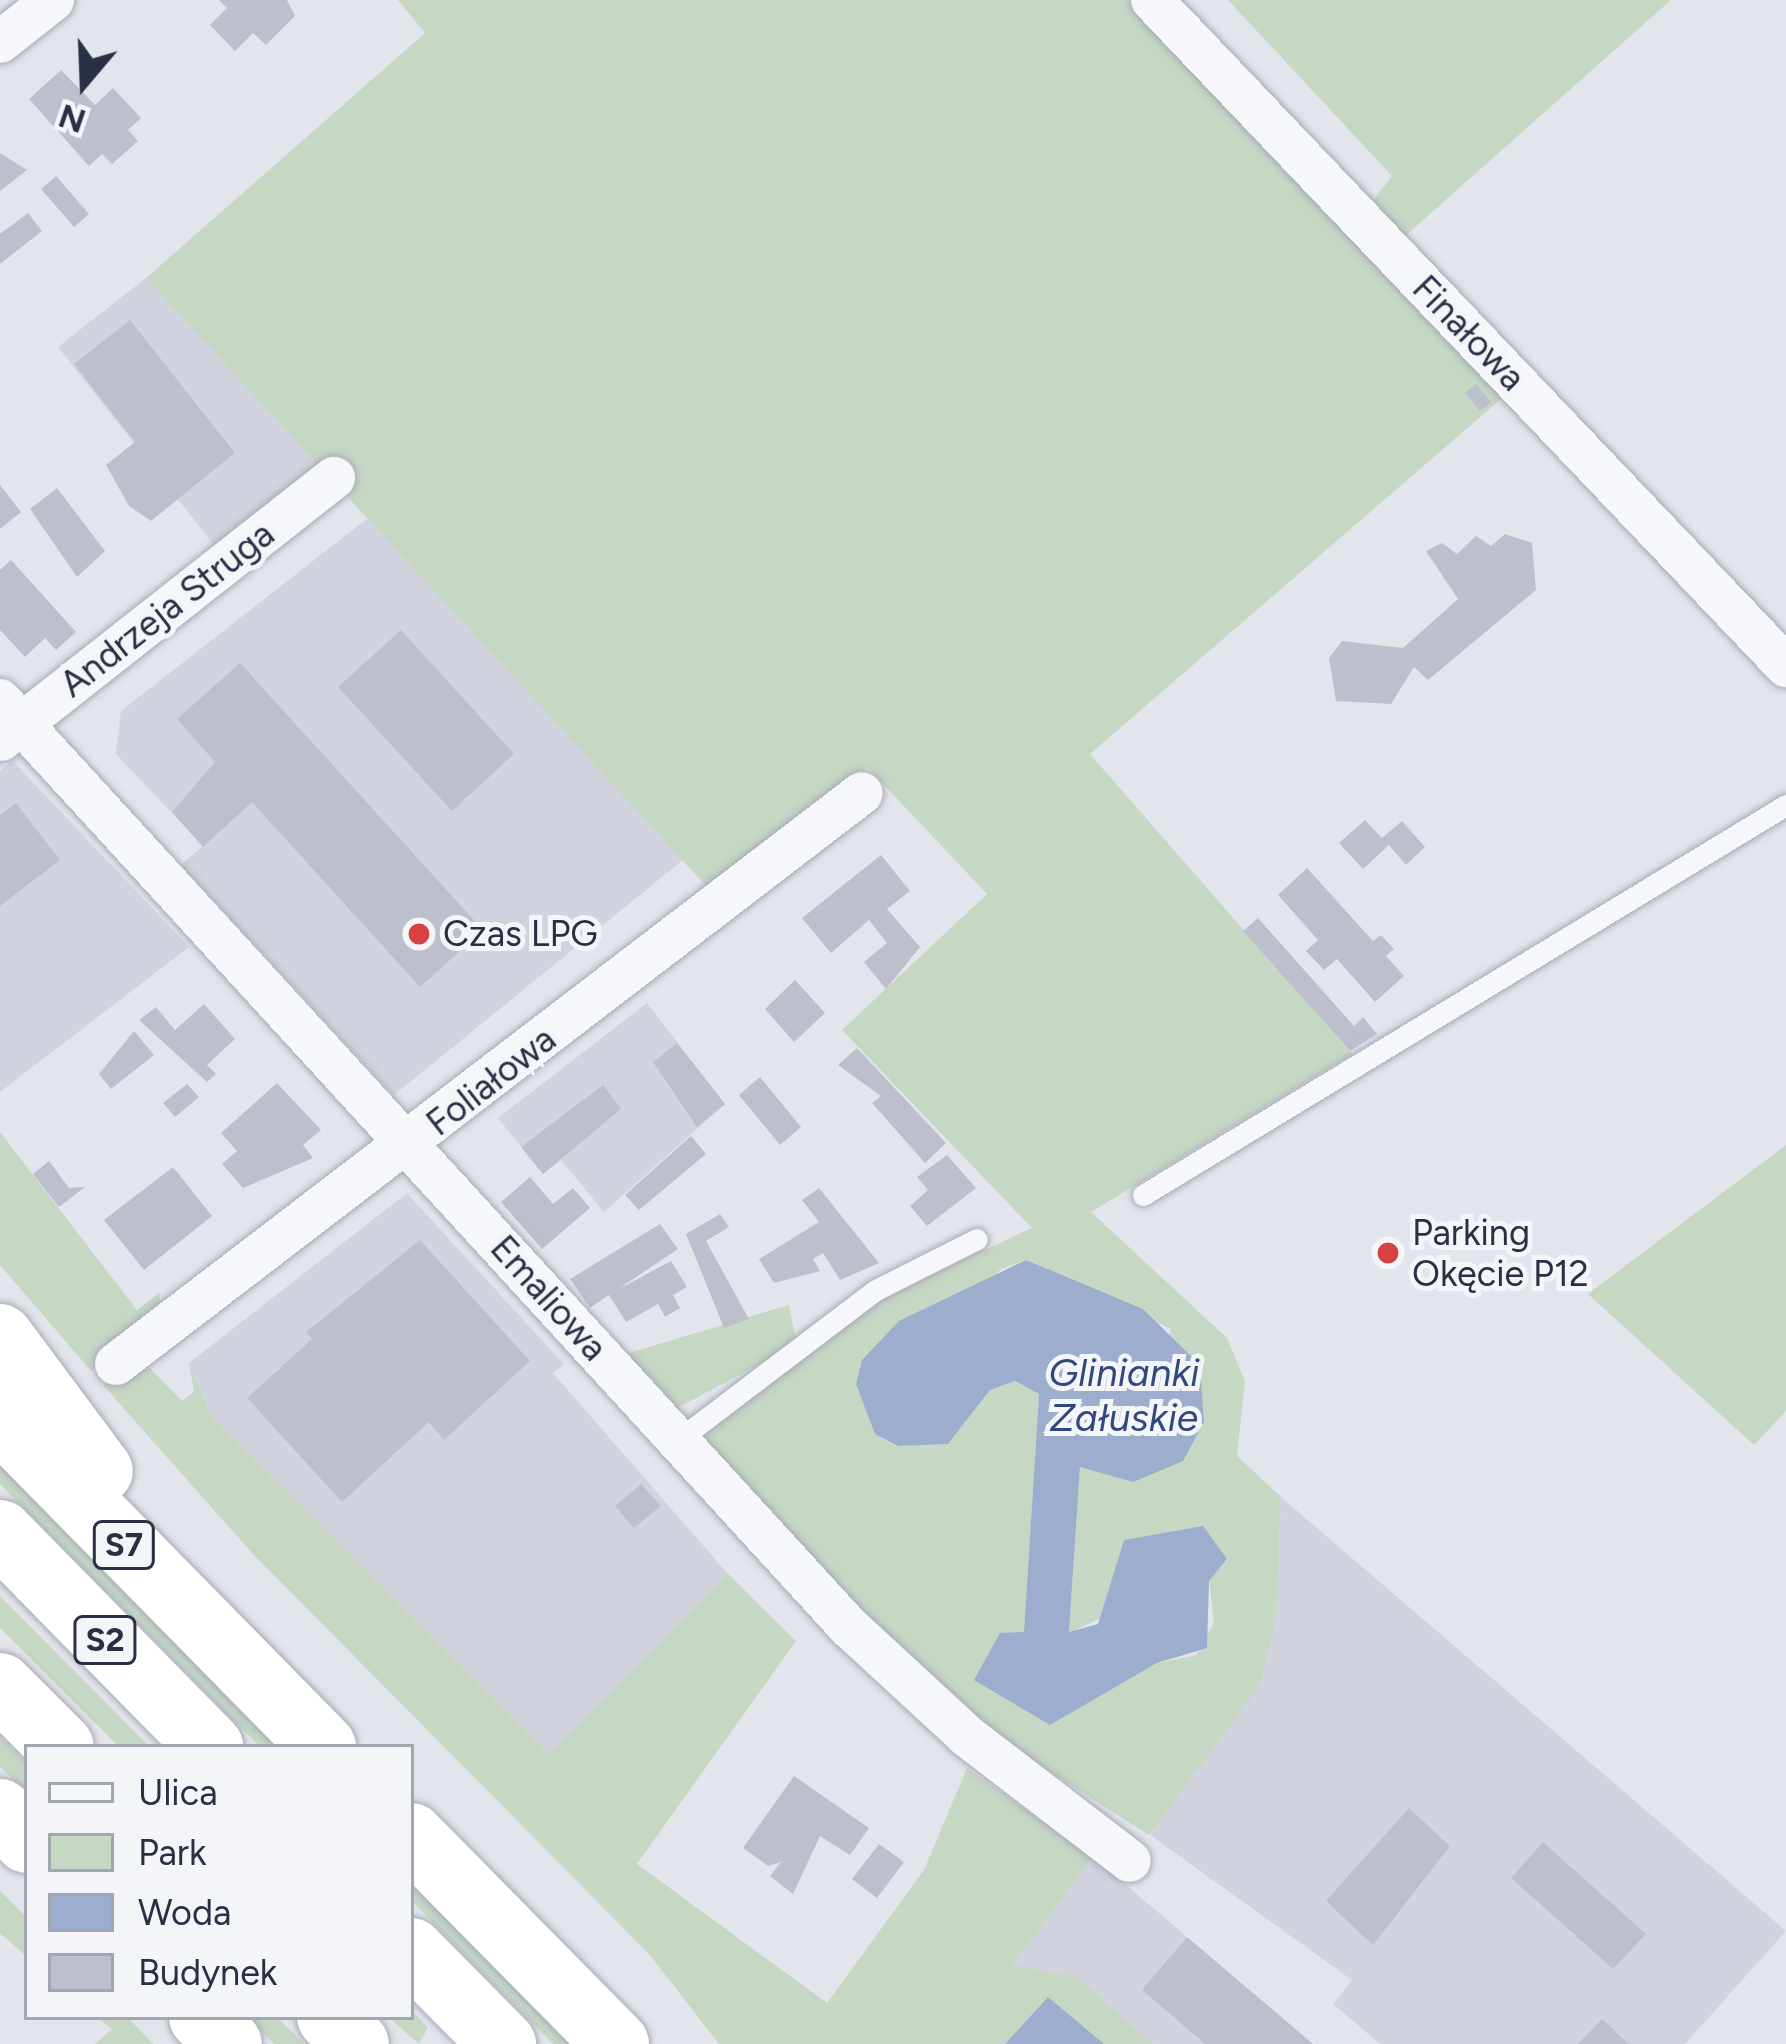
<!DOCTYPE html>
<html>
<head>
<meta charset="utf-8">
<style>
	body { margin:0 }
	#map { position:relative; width:1786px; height:2044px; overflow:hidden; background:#e3e5ec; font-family:Figtree,sans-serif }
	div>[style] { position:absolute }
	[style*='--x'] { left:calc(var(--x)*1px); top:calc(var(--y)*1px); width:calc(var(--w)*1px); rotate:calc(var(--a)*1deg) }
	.built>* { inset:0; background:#d1d4de }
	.green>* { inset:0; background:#c6d7c4 }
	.water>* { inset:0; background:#9cadce }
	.building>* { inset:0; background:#bdc0cc }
	.roads { filter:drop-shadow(0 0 3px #a7abb7) drop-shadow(0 0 3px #a7abb7) }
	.lane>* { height:21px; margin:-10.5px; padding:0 10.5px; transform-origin:10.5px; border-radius:10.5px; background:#f6f7fa }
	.street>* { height:42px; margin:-21px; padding:0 21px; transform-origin:21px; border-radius:21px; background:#f6f7fa }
	.highway>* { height:66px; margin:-33px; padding:0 33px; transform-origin:33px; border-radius:33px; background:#fff }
	.dots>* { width:33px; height:33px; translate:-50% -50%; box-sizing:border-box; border:6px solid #f3f5f9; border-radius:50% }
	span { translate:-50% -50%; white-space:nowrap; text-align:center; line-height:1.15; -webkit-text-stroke:10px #f3f5f9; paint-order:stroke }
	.shield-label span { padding:3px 9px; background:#f3f5f9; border:3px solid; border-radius:9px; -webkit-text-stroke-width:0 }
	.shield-label { font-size:33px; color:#293046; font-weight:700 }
	.street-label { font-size:36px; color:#293046 }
	.poi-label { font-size:36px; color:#293046 }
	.left { translate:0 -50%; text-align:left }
	.water-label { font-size:39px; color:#30487d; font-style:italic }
	.legend { position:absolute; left:24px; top:1744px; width:390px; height:276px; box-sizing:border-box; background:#f3f5f9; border:3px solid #a2a6b1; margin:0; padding:15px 21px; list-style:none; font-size:36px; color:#293046 }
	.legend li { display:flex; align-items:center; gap:24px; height:60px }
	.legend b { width:60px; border:3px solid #a2a6b1 }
	.north { position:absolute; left:24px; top:24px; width:120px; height:120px; -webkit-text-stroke:9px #f3f5f9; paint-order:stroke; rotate:199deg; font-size:33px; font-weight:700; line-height:48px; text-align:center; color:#293046 }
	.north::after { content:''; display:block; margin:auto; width:42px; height:54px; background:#293046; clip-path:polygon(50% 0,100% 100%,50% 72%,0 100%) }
</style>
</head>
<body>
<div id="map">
	<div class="built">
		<div style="clip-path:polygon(146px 278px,320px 464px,214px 545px,58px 347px)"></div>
		<div style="clip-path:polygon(368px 518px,683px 860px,394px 1095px,181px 865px,203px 846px,116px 754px,121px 711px)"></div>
		<div style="clip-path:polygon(13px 761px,189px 947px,0 1092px,0 771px)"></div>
		<div style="clip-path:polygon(647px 1003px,725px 1104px,604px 1212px,561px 1160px,543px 1174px,498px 1118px)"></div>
		<div style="clip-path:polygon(407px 1193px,564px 1364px,553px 1373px,728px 1574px,549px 1755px,211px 1415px,189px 1363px)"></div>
		<div style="clip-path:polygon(1281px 1497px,1786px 1931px,1685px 2044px,1380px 2044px,1333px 2004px,1352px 1980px,1150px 1835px,1276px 1618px)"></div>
		<div style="clip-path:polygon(1093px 1857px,1313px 2044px,1153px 2044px,1077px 1978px,1013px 1965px)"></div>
	</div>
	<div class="green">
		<div style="clip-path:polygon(evenodd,398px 0,1128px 0,1508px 393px,1090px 754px,1352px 1054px,1091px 1212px,1227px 1338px,1245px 1381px,1237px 1456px,1281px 1497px,1276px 1618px,1259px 1687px,1149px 1835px,969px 1720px,705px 1451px,709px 1429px,880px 1298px,1032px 1228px,842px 1030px,987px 894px,868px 768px,707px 887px,146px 278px,425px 33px,398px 0,1026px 1260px,1171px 1329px,1133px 1482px,1080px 1466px,1069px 1633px,1227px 1559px,1209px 1580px,1214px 1623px,1197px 1655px,1157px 1663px,1050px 1725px,1024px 1633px,1039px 1394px,1015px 1381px,990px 1390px,948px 1444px,897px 1446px,875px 1434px,871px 1407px,1001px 1269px,1026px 1260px)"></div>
		<div style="clip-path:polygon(1228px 0,1671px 0,1404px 237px,1372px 202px,1392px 176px)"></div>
		<div style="clip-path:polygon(0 1132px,137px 1310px,159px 1293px,162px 1311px,91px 1371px,0 1265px)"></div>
		<div style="clip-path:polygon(1786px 1145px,1786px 1411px,1754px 1445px,1588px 1294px)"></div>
		<div style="clip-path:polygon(789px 1305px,796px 1340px,783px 1352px,673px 1410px,626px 1354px)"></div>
		<div style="clip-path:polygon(189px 1363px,211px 1415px,549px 1754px,728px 1574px,796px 1641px,637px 1864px,827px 2003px,924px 1870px,967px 1768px,1093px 1857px,1013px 1965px,1077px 1977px,1153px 2044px,1104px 2044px,1048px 1997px,1005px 2044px,719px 2044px,649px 1954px,253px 1554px,103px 1385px,150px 1368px,182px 1401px,194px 1392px)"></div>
		<div style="clip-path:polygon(0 1456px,289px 1747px,260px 1747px,0 1484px)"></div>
		<div style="clip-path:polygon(0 1596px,150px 1747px,119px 1747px,0 1628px)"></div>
		<div style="clip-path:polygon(0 1737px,27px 1764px,27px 1794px,0 1767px)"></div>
		<div style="clip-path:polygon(411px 1870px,584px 2044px,553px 2044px,411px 1900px)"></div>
		<div style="clip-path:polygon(0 1891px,27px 1918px,27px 1957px,0 1933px)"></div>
		<div style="clip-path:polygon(411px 2010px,428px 2028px,419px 2044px,388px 2017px)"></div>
		<div style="clip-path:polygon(97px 2017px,127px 2017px,154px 2044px,95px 2044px,112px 2029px)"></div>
		<div style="clip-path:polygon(247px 2017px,277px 2017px,304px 2044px,274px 2044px)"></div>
	</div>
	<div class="water">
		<div style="clip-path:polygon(1026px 1260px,1143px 1309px,1200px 1365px,1204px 1422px,1183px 1461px,1133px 1482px,1080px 1467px,1069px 1632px,1098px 1624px,1124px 1540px,1203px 1526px,1227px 1559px,1209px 1581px,1207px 1648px,1157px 1663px,1050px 1725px,974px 1680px,1000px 1633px,1024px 1632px,1039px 1394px,1015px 1381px,990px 1390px,948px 1444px,898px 1446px,875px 1434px,856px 1384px,862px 1360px,899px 1321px)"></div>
		<div style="clip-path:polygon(1048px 1997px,1104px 2044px,1005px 2044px)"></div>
	</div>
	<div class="building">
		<div style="clip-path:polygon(219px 0,287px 0,295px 16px,266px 45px,253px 33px,235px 51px,210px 25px,227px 8px)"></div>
		<div style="clip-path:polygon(61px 70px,95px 105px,113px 88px,141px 118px,128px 130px,138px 141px,112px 164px,102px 154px,89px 166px,29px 99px)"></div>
		<div style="clip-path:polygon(0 153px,27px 170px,0 191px)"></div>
		<div style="clip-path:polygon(56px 176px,89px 214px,74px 227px,41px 189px)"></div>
		<div style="clip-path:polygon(28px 213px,42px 231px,0 264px,0 234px)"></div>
		<div style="clip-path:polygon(130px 320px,235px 453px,151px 521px,129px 506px,106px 465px,135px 442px,74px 364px)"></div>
		<div style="clip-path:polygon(1476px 384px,1491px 402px,1480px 411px,1465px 393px)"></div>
		<div style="clip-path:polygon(0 485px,21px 512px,0 529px)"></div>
		<div style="clip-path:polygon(57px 488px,105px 551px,77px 577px,30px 509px)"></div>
		<div style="clip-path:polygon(1505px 534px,1532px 543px,1536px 590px,1428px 680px,1414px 667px,1391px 704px,1336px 701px,1329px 658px,1342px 641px,1403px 648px,1458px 599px,1426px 551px,1442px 543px,1457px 554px,1476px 536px,1491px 546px)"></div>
		<div style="clip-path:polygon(11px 560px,76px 632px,56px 650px,45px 638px,25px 657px,0 630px,0 570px)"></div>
		<div style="clip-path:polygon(401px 630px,514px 754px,452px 811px,338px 687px)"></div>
		<div style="clip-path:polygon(240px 663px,483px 930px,420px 987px,252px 802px,203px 847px,172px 812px,215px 762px,177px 719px)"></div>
		<div style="clip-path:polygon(16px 803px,60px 860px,0 906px,0 815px)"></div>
		<div style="clip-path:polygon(1365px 820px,1382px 838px,1402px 821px,1425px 847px,1406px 865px,1389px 845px,1363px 869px,1339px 843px)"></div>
		<div style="clip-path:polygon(881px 855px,910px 891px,887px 909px,920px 947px,886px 989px,864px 962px,887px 943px,869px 920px,831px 953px,802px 918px)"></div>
		<div style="clip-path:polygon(1307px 868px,1373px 941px,1381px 935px,1394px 949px,1386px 956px,1404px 976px,1375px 1002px,1337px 959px,1324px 970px,1306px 951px,1318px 940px,1278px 895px)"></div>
		<div style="clip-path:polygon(1258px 918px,1354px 1026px,1363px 1017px,1377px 1034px,1350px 1051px,1243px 931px)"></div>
		<div style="clip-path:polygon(795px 980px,825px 1013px,794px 1042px,765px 1009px)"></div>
		<div style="clip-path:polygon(204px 1004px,235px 1039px,207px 1065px,216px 1074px,207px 1082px,139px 1020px,156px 1007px,175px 1030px)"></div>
		<div style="clip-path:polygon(134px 1031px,154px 1055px,111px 1089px,99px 1074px)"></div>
		<div style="clip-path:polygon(677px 1043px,725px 1104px,697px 1127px,653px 1062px)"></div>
		<div style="clip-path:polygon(857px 1048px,946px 1143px,925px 1163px,872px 1103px,881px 1096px,838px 1065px)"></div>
		<div style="clip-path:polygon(760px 1077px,801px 1127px,780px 1145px,739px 1095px)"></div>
		<div style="clip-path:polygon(277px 1083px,321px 1130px,303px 1145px,313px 1158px,243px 1188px,222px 1164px,237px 1151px,221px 1133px)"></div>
		<div style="clip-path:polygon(187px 1084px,199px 1097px,175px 1117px,163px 1103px)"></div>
		<div style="clip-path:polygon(603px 1085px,621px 1109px,543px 1174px,521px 1147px)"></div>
		<div style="clip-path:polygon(691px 1136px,706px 1154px,639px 1210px,625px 1195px)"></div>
		<div style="clip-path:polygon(947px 1155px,976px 1188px,927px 1226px,910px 1206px,928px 1190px,917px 1177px)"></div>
		<div style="clip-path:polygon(49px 1161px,69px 1188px,85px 1187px,59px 1207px,33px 1174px)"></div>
		<div style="clip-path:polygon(173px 1167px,212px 1216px,144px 1270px,104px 1220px)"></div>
		<div style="clip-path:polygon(530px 1177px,553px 1204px,573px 1188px,590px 1208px,542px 1249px,501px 1202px)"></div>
		<div style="clip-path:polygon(819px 1188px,879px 1263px,840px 1280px,823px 1253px,813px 1259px,820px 1271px,774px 1283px,759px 1259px,819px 1222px,802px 1200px)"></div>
		<div style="clip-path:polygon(720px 1214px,729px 1227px,706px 1241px,749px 1319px,724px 1328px,686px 1234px)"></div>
		<div style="clip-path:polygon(660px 1224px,678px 1249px,617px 1290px,671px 1261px,687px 1287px,673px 1295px,680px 1308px,665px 1317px,658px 1304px,626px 1322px,609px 1295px,590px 1308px,570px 1279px)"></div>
		<div style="clip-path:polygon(420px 1240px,530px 1361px,444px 1440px,429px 1422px,342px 1502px,247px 1398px,312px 1339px,306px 1332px)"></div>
		<div style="clip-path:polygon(641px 1484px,661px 1506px,634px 1528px,615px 1506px)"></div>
		<div style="clip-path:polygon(794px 1776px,869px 1828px,850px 1855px,820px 1836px,793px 1894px,770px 1876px,781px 1862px,768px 1866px,743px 1848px)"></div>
		<div style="clip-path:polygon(1409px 1808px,1450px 1846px,1373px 1945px,1326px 1901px)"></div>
		<div style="clip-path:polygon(1543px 1842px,1646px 1934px,1613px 1969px,1511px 1878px)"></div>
		<div style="clip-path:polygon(879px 1844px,904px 1862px,877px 1898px,852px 1879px)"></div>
		<div style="clip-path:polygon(1187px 1937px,1313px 2044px,1205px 2044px,1142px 1990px)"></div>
		<div style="clip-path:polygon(1602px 2019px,1629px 2044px,1578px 2044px)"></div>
	</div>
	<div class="roads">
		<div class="lane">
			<div style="--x:1143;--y:1195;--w:752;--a:-31.24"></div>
			<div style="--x:678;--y:1440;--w:246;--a:-37.2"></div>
			<div style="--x:874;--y:1291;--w:115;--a:-26.8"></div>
		</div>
		<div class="street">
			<div style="--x:1152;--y:0;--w:920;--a:46.41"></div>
			<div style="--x:0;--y:42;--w:68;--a:-38.4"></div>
			<div style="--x:0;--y:700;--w:1256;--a:47.52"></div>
			<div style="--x:848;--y:1626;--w:162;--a:42.7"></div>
			<div style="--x:967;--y:1736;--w:205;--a:37.5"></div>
			<div style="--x:1;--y:740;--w:424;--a:-38.2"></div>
			<div style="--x:116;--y:1364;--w:939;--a:-37.43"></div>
		</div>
		<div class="highway">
			<div style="--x:0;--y:1337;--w:167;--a:53.3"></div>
			<div style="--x:0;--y:1418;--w:461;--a:45.5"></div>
			<div style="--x:0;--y:1533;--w:300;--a:45.5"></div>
			<div style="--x:0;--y:1686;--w:86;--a:45"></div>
			<div style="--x:0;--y:1812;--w:39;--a:46"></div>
			<div style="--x:411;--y:1836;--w:292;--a:45.4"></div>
			<div style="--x:411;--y:1951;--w:131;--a:45.3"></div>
			<div style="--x:202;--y:2017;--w:38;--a:45"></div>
			<div style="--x:330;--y:2017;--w:37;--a:46"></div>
		</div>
	</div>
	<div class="dots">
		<div style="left:419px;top:934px;background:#d84142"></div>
		<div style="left:1388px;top:1253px;background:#d84142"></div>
	</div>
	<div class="shield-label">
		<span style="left:124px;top:1545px">S7</span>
		<span style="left:105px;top:1640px">S2</span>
	</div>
	<div class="street-label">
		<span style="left:1469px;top:333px;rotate:46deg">Finałowa</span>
		<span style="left:167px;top:609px;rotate:-38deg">Andrzeja Struga</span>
		<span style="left:491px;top:1081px;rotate:-38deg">Foliałowa</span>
		<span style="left:549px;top:1298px;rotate:48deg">Emaliowa</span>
	</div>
	<div class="poi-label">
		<span class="left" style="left:443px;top:934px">Czas LPG</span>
		<span class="left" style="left:1412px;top:1253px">Parking<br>Okęcie P12</span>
	</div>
	<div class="water-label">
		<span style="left:1124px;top:1396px">Glinianki<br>Załuskie</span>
	</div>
	<ul class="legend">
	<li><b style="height:15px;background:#f6f7fa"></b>Ulica</li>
	<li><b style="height:33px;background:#c6d7c4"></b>Park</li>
	<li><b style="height:33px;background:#9cadce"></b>Woda</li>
	<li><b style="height:33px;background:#bdc0cc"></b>Budynek</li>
	</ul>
	<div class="north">N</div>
</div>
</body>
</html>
